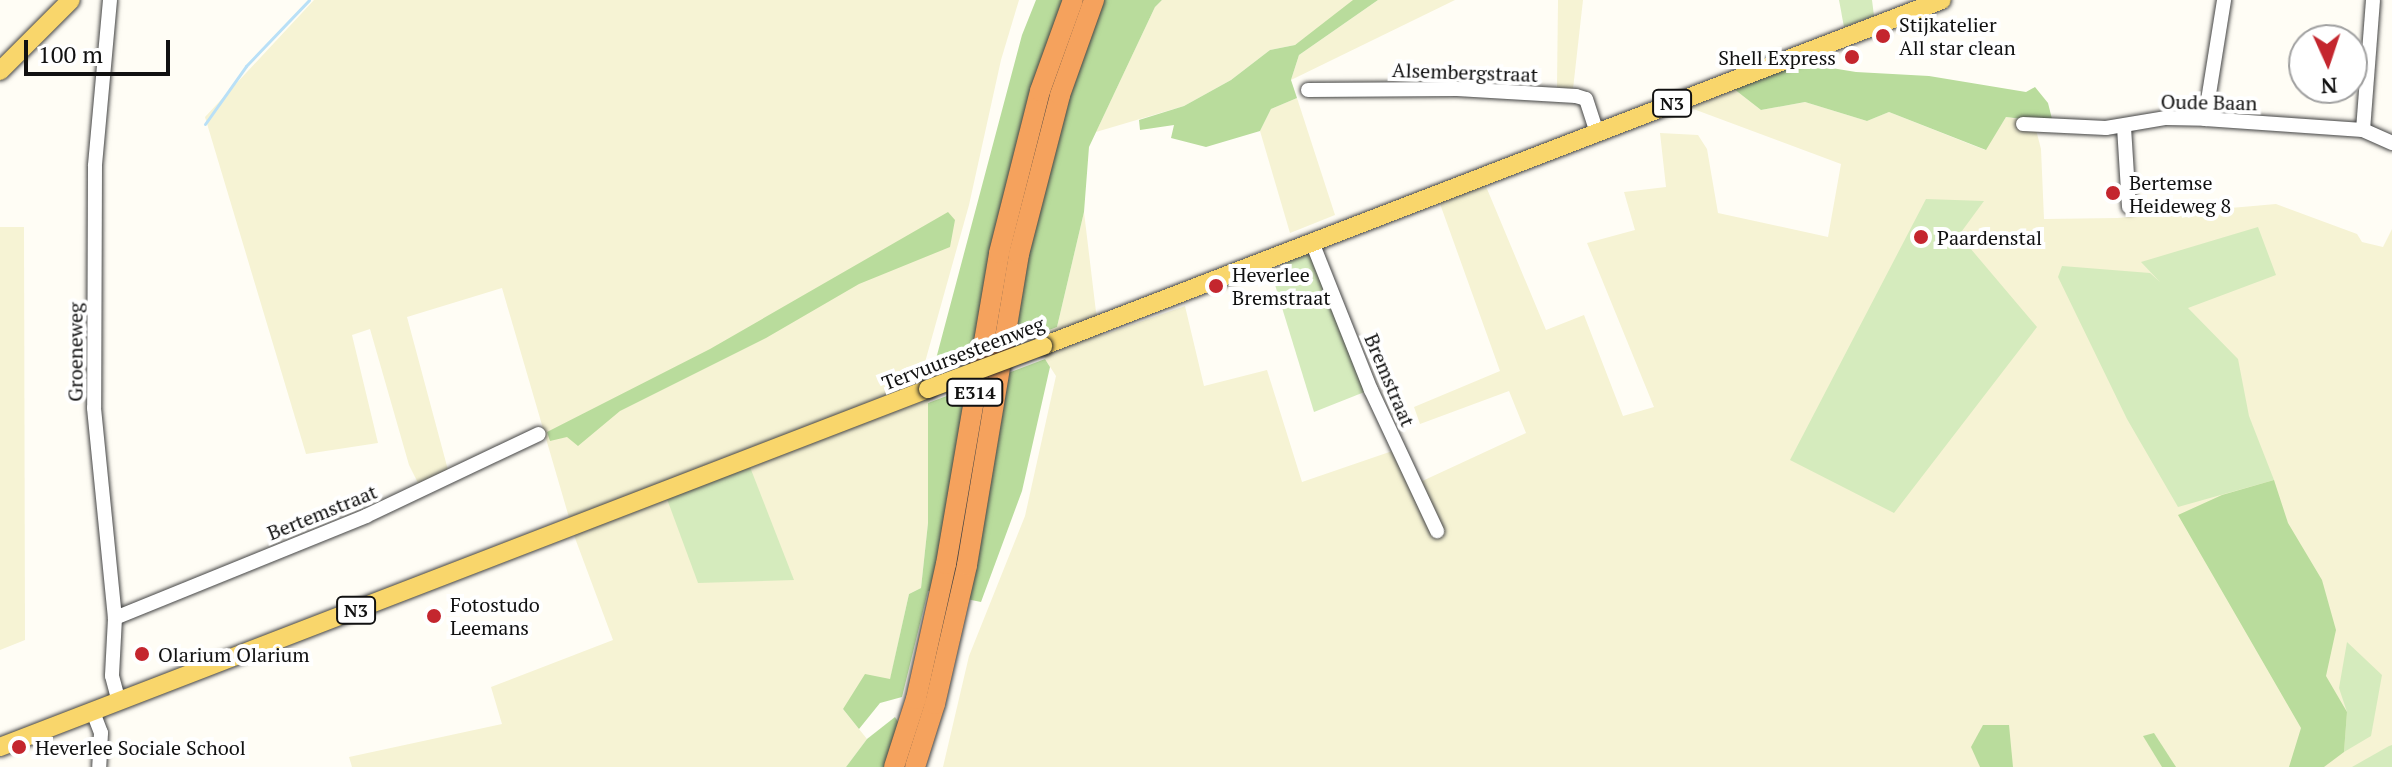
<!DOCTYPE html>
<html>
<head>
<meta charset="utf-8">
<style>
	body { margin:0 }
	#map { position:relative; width:2392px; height:767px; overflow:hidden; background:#fffdf5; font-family:"PT Serif",serif }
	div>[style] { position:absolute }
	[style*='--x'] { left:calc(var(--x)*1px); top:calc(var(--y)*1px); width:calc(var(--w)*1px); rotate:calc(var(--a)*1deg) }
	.farmland>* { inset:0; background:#f6f3d4 }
	.green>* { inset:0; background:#d5ebbd }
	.forest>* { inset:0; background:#b9dc9c }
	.stream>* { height:3px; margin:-1.5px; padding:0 1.5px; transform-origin:1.5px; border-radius:1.5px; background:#b9e0f7 }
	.roads { filter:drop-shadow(0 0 2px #444) drop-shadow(0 0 2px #444) }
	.minor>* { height:14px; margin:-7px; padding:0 7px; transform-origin:7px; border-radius:7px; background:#fff }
	.major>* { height:18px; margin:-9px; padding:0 9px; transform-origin:9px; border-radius:9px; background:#f9d66b }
	.highway>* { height:20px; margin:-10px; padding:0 10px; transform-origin:10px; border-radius:10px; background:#f5a25d }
	.bridges { filter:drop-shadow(0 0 2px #222) drop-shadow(0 0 2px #222) }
	.major-bridge>* { height:18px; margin:-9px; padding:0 9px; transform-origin:9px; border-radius:9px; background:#f9d66b }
	.dots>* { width:22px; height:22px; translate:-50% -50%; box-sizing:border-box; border:4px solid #fff; border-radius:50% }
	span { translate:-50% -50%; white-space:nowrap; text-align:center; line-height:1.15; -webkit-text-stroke:8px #fff; paint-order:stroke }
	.shield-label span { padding:2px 6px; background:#fff; border:2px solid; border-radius:6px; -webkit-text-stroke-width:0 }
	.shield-label { font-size:18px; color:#111; font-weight:700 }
	.poi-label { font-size:20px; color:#111 }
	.left { translate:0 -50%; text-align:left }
	.right { translate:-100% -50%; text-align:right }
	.street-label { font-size:20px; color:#111 }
	.north { position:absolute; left:2288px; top:24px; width:80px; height:80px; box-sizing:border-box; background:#fff; border:2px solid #a0a0a0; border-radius:50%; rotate:177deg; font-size:22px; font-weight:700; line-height:32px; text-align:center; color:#111 }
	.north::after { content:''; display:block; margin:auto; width:28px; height:36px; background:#c4262e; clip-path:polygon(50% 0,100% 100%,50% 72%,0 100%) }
	.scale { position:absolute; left:24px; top:40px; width:146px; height:36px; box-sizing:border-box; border:4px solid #111; border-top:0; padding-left:10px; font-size:24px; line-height:28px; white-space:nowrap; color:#111; -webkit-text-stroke:6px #fff; paint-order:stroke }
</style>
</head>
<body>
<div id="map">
	<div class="farmland">
		<div style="clip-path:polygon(314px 0,1019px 0,1001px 60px,969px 205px,922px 373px,932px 374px,928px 389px,932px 398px,928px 403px,928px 523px,921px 588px,909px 594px,890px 680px,843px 709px,867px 739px,846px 767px,352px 767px,349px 757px,502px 724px,491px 687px,613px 640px,575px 538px,502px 288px,407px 317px,448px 470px,418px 483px,409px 465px,370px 329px,352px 335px,378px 443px,306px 454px,205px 117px)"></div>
		<div style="clip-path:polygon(1162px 0,1357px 0,1295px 45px,1270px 50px,1231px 80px,1184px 106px,1096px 132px,1155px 7px)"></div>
		<div style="clip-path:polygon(1378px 0,1455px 0,1291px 80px,1299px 55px)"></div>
		<div style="clip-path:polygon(1558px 0,1583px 0,1573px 89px,1557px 87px)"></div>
		<div style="clip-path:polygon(1734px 89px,1761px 110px,1805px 102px,1867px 121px,1889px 112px,1985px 150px,2006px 117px,2034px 122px,2041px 149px,2044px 219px,2117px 218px,2276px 204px,2357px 234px,2362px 242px,2383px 247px,2392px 229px,2392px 767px,943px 767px,969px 656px,1025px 516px,1056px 376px,1045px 359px,1042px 332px,1057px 327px,1084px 212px,1096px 312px,1103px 335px,1185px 306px,1204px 386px,1267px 370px,1302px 482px,1404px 447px,1418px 483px,1526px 433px,1509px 391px,1420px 424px,1414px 407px,1500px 371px,1439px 201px,1485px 184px,1546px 330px,1584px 315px,1623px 416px,1654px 407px,1587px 243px,1635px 230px,1624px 192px,1666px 187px,1660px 133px,1698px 135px,1707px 149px,1718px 213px,1828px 237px,1841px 164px,1688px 107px)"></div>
		<div style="clip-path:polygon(1297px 98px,1335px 215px,1290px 233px,1260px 131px,1271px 109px)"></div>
		<div style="clip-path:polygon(0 227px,24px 227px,25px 640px,0 650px)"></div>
	</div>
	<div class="green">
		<div style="clip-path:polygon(1839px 0,1872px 0,1874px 16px,1844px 27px)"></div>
		<div style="clip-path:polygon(1926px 199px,1984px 201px,1959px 235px,2037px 327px,1894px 513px,1790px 460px)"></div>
		<div style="clip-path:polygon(2258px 227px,2276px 275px,2188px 308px,2238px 359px,2249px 416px,2274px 480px,2178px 507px,2127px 419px,2058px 277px,2062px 266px,2150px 273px,2160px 282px,2141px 262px)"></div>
		<div style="clip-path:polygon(1310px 254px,1367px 391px,1314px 412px,1272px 275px,1294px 257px)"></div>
		<div style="clip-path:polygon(750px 467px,794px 580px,698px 583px,667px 499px)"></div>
		<div style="clip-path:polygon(2347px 642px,2382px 675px,2371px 736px,2344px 752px,2347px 712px,2339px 688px)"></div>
		<div style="clip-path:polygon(2392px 745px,2392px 767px,2352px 767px,2389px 746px)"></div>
	</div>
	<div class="forest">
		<div style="clip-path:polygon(1036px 0,1162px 0,1155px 7px,1089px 147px,1084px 212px,1057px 327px,932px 374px,1022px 35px)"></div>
		<div style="clip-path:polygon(1353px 0,1378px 0,1299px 55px,1291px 80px,1297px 98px,1271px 109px,1260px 131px,1206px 147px,1171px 138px,1174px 125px,1140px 130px,1139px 120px,1184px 106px,1231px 80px,1270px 50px,1295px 45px)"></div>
		<div style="clip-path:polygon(1801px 63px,1856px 72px,1929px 76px,2026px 92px,2035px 87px,2048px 103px,2053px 123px,2006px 117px,1986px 150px,1889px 112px,1867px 121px,1805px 102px,1761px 110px,1734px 89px)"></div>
		<div style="clip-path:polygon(948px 212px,955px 220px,950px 247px,859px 284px,766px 338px,620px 411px,578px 446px,567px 437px,550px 441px,547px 432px,710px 349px)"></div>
		<div style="clip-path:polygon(1045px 359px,1050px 367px,1022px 491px,981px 602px,928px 591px,902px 697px,880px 703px,859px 729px,843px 709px,865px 674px,890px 679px,909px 594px,921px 588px,928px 523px,928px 403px)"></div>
		<div style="clip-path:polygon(2274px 480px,2288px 523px,2322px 580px,2336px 630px,2326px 676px,2347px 712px,2344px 752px,2324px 767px,2289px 767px,2301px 728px,2178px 515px,2222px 495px)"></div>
		<div style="clip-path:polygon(895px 717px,926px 767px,846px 767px,867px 739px)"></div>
		<div style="clip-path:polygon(1983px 725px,2009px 725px,2013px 767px,1980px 767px,1971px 747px)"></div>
		<div style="clip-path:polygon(2154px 733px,2176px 767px,2162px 767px,2143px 736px)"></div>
	</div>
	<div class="stream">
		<div style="--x:205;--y:124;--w:71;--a:-54.7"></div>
		<div style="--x:246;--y:66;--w:91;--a:-46.3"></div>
	</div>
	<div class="roads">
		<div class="minor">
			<div style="--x:110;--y:0;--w:167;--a:95.2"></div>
			<div style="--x:95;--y:166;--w:242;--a:90.2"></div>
			<div style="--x:94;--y:408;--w:211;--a:84.3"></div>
			<div style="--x:115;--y:618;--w:58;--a:93"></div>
			<div style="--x:112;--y:676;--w:27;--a:75"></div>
			<div style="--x:1308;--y:90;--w:149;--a:-0.4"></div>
			<div style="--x:1457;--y:89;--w:119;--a:3.4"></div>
			<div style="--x:1576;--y:96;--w:10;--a:17"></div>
			<div style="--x:1586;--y:99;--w:35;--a:72"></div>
			<div style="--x:2205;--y:119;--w:121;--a:-80.9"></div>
			<div style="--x:2023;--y:124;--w:83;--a:2.8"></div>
			<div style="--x:2106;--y:128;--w:61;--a:-9.5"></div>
			<div style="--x:2166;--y:118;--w:39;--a:1"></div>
			<div style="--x:2205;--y:119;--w:158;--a:4"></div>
			<div style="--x:2363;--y:130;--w:32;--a:24"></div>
			<div style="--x:2124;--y:127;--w:80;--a:86.4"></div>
			<div style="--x:2363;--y:130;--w:130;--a:-85.6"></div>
			<div style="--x:1312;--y:242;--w:159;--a:68.3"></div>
			<div style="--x:1371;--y:390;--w:156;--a:64.9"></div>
			<div style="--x:115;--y:618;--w:271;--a:-22.1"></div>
			<div style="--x:366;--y:516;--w:191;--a:-25.4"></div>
			<div style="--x:93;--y:712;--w:22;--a:69"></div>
			<div style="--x:101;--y:733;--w:34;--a:93"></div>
		</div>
		<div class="major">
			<div style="--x:0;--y:71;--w:100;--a:-45"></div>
			<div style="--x:1043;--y:346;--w:963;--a:-21.05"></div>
			<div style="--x:0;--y:747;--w:995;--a:-21.1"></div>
		</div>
		<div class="highway">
			<div style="--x:894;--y:767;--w:71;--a:-72.1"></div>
			<div style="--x:916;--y:699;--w:138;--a:-77.5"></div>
			<div style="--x:946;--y:564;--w:315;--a:-80.3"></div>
			<div style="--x:999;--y:253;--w:167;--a:-75.8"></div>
			<div style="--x:1040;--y:91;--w:97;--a:-70.1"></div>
			<div style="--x:915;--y:767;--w:66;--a:-72.4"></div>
			<div style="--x:935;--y:704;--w:143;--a:-77"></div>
			<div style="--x:967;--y:565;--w:315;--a:-80.5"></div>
			<div style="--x:1019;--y:254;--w:164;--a:-75.5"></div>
			<div style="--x:1060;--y:95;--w:101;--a:-70.3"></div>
		</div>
	</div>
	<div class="bridges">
		<div class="major-bridge">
			<div style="--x:928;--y:389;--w:123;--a:-20.5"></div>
		</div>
	</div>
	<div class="dots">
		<div style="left:1883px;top:36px;background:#c4262e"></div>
		<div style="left:1852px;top:57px;background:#c4262e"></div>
		<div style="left:2113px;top:193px;background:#c4262e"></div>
		<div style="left:1921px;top:237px;background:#c4262e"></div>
		<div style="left:1216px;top:286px;background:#c4262e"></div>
		<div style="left:434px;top:616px;background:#c4262e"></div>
		<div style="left:142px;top:654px;background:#c4262e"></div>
		<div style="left:19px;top:747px;background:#c4262e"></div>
	</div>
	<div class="shield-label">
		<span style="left:1672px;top:103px">N3</span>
		<span style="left:975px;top:392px">E314</span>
		<span style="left:356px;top:610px">N3</span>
	</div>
	<div class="poi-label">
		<span class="left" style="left:1899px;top:36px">Stijkatelier<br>All star clean</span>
		<span class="right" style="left:1836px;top:57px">Shell Express</span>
		<span class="left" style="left:2129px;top:194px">Bertemse<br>Heideweg 8</span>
		<span class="left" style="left:1937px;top:237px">Paardenstal</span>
		<span class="left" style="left:1232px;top:286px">Heverlee<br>Bremstraat</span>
		<span class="left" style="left:450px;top:616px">Fotostudo<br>Leemans</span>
		<span class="left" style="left:158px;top:654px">Olarium Olarium</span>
		<span class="left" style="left:35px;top:747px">Heverlee Sociale School</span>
	</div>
	<div class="street-label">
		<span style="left:1465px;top:72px;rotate:2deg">Alsembergstraat</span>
		<span style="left:2209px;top:102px;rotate:1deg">Oude Baan</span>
		<span style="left:75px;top:352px;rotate:-90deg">Groeneweg</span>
		<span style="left:963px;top:353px;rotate:-21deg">Tervuursesteenweg</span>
		<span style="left:1390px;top:380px;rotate:67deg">Bremstraat</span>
		<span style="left:322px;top:512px;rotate:-22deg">Bertemstraat</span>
	</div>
	<div class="north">N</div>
	<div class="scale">100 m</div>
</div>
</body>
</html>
